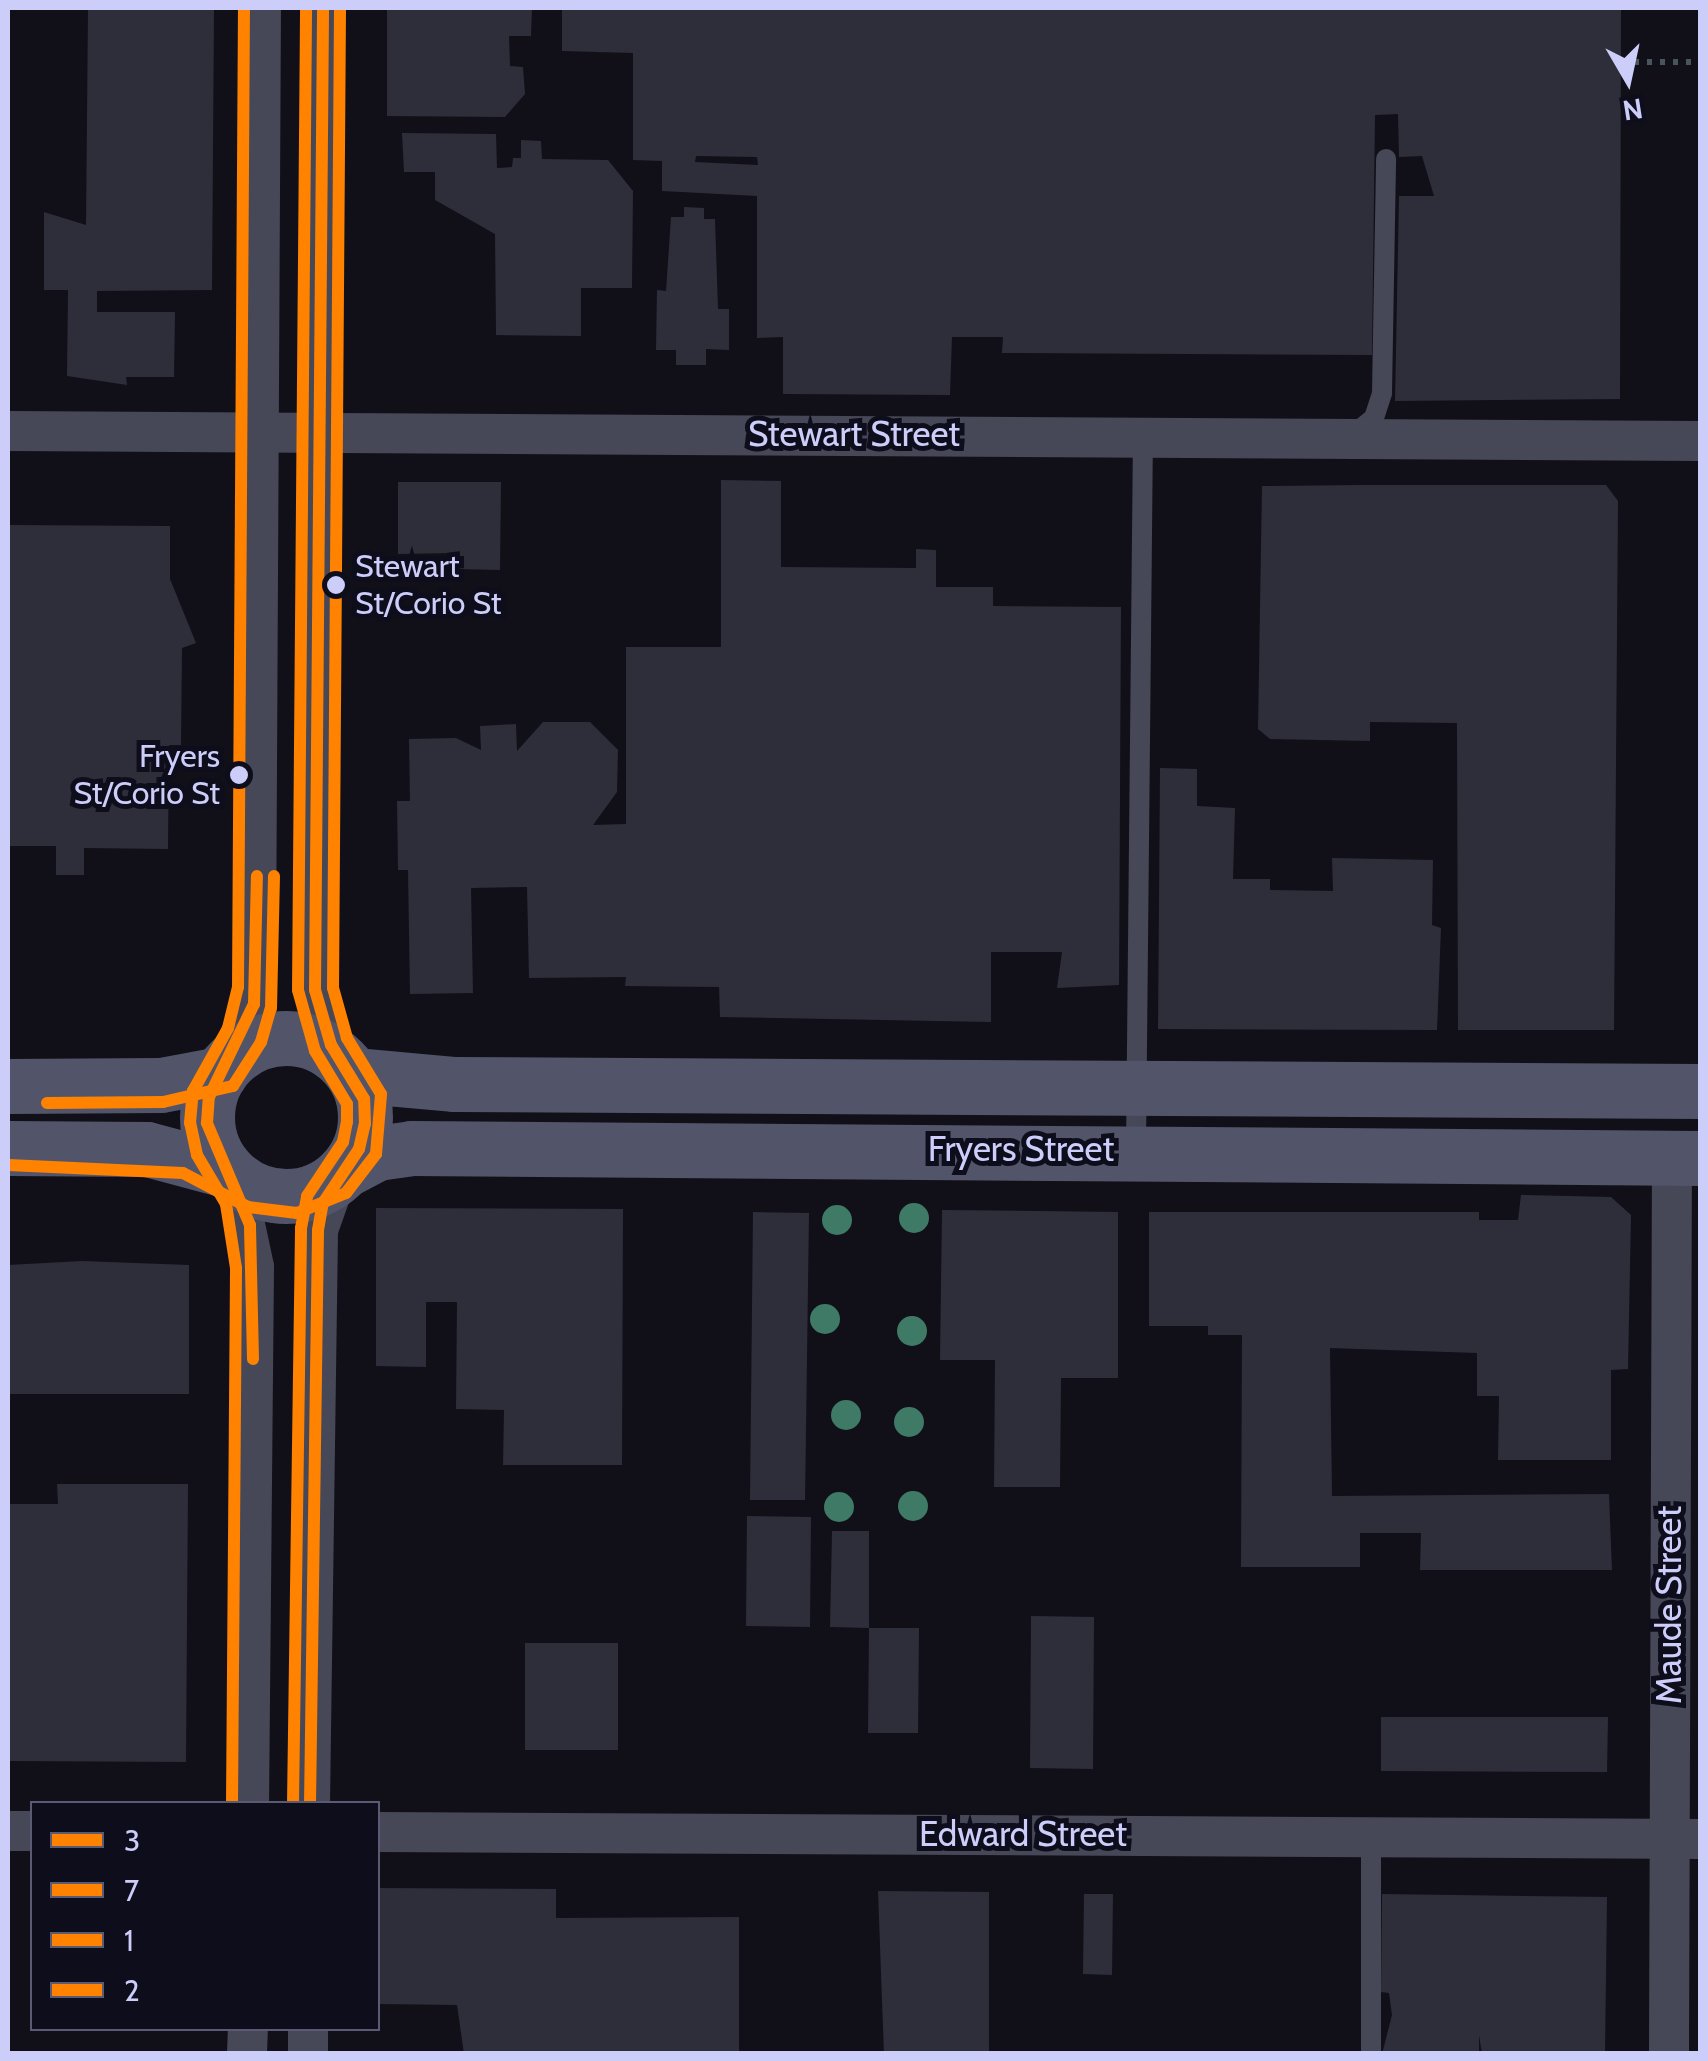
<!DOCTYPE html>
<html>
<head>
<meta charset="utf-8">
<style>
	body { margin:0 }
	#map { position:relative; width:1708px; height:2061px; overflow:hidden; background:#111018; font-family:Cabin,sans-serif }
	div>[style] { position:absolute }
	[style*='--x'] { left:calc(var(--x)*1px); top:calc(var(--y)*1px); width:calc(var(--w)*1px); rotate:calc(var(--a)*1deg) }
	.building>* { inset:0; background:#2e2e3a }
	.path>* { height:6px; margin-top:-3px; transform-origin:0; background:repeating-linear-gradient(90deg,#47555d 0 5px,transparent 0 13px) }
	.lane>* { height:20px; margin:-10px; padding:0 10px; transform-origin:10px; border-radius:10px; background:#464757 }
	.street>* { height:40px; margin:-20px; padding:0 20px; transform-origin:20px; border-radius:20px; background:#464757 }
	.secondary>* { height:55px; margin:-27.5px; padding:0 27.5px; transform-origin:27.5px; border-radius:27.5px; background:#52556a }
	.secondary>.ring { margin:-27.5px; padding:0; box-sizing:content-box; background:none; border:55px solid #52556a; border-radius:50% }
	.bus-1>* { height:12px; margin:-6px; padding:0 6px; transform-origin:6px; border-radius:6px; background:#ff8200 }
	.bus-2>* { height:12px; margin:-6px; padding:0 6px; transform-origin:6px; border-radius:6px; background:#ff8200 }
	.bus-3>* { height:12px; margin:-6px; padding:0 6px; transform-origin:6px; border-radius:6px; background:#ff8200 }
	.bus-4>* { height:12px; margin:-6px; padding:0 6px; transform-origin:6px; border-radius:6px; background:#ff8200 }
	.trees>* { width:30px; height:30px; margin:-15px; border-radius:50%; background:#3e7a66 }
	.dots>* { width:28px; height:28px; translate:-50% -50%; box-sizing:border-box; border:5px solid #0e0d1b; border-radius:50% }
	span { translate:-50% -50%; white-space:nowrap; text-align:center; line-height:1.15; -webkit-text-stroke:10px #0e0d1b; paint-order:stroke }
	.bus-label { font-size:32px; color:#cccdf9 }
	.left { translate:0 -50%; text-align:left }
	.right { translate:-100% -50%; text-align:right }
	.street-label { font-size:35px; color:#cccdf9 }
	.frame { position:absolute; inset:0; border:10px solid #cccdf9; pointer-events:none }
	.legend { position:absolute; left:30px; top:1801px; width:350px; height:230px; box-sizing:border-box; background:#0e0d1b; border:2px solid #5a5a74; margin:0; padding:12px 18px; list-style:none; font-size:30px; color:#cccdf9 }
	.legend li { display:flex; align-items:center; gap:20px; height:50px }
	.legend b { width:50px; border:2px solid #5a5a74 }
	.north { position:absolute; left:1578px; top:30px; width:100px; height:100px; -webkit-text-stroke:8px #0e0d1b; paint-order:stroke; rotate:171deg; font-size:28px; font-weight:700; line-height:40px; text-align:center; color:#cccdf9 }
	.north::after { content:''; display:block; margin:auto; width:35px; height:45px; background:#cccdf9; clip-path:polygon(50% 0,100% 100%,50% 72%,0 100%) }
</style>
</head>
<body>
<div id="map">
	<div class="building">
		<div style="clip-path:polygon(88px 8px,214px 8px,212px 290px,97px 291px,97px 312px,175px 312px,174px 377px,126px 377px,127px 385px,67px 376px,68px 290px,44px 290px,44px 212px,86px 225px)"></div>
		<div style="clip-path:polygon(387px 8px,532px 8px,531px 36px,509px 36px,510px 66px,523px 67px,525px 94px,505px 117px,387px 116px)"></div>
		<div style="clip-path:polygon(evenodd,562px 8px,1621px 8px,1620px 399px,1395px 401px,1399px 196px,1434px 196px,1422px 156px,1399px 157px,1398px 114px,1375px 115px,1372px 355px,1002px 353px,1003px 337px,952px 337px,950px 395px,783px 394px,783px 337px,757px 338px,757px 196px,662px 191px,662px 161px,633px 160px,633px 53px,562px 51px,562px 8px,696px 156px,757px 157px,758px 165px,695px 162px,696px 156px)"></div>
		<div style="clip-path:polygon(402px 133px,496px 134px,497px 168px,512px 167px,513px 158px,521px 158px,521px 140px,541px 141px,542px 159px,608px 160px,633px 191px,632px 288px,581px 288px,581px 336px,496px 335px,495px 234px,435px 200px,435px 172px,404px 172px)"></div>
		<div style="clip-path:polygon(684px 207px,704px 208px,704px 219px,715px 219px,718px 309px,729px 309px,729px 350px,706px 349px,706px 365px,676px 365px,676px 350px,656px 350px,657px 290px,666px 291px,671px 217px,684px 217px)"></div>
		<div style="clip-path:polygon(721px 480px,781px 481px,781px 567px,916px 568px,916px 549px,936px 550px,936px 587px,993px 587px,993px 606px,1121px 607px,1119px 985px,1057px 988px,1062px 952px,991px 952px,991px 1022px,720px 1017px,719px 987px,625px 986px,626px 977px,529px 978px,527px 887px,471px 888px,473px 993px,410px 994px,408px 870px,398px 870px,397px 801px,410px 801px,409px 739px,456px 738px,481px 750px,480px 726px,516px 724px,517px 751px,543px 722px,590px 722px,618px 750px,617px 792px,593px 825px,626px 824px,626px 647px,721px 647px)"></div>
		<div style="clip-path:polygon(398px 482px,501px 482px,500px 570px,456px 569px,456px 553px,398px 554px)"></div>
		<div style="clip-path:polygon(1362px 485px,1606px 485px,1618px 501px,1614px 1030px,1458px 1030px,1457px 723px,1370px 722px,1370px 741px,1270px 739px,1258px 729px,1262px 486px)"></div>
		<div style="clip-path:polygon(8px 525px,170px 526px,170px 579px,196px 643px,182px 648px,181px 745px,169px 745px,168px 849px,84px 848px,84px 875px,56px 875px,56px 846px,8px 846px)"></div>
		<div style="clip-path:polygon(1160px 768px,1197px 769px,1197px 806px,1235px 808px,1233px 879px,1270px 879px,1270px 890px,1333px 891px,1332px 858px,1433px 860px,1432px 925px,1441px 928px,1437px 1030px,1158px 1029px)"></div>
		<div style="clip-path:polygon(1521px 1195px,1611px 1197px,1631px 1215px,1628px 1369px,1611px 1370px,1611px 1460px,1498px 1460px,1499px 1396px,1477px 1396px,1477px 1353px,1330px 1348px,1332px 1496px,1609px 1494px,1612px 1570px,1420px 1570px,1421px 1533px,1360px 1533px,1360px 1567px,1241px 1567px,1242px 1335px,1208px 1335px,1208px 1326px,1149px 1326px,1149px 1212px,1479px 1212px,1479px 1220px,1518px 1220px)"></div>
		<div style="clip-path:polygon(376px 1208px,623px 1209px,622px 1465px,503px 1465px,504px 1410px,456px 1409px,457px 1302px,426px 1302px,426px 1367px,376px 1366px)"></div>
		<div style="clip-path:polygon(942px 1210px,1118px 1212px,1118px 1378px,1061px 1378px,1060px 1487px,994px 1487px,995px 1360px,940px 1360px)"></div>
		<div style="clip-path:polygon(753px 1212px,809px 1213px,805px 1500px,750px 1500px)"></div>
		<div style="clip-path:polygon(82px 1261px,189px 1265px,189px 1394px,8px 1394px,8px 1265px)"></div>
		<div style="clip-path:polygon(57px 1484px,188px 1484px,186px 1762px,8px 1761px,8px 1504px,58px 1504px)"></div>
		<div style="clip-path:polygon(747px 1516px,811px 1517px,810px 1627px,746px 1626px)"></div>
		<div style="clip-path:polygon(832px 1531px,869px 1531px,869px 1628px,919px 1628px,918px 1733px,868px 1733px,869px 1628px,830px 1627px)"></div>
		<div style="clip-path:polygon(1031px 1616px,1094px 1617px,1093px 1769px,1030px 1768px)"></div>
		<div style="clip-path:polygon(525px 1643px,618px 1643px,618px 1750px,525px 1750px)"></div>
		<div style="clip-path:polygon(1381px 1717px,1608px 1717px,1607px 1772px,1381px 1771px)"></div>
		<div style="clip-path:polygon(378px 1888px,556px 1889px,556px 1918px,739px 1917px,739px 2054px,464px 2054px,457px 2005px,378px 2004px)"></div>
		<div style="clip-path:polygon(878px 1891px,989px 1892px,989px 2054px,884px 2054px)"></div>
		<div style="clip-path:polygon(1084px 1894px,1113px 1894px,1112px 1975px,1083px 1974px)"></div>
		<div style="clip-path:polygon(1382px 1894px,1607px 1897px,1605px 2054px,1482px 2054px,1479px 2035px,1479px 2054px,1382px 2054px,1392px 2015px,1389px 1993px,1381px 1992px)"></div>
	</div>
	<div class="path">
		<div style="--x:1621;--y:62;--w:79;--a:0"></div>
	</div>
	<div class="lane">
		<div style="--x:1353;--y:435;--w:27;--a:-39"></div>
		<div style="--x:1374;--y:418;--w:26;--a:-72"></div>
		<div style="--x:1382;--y:393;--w:234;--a:-89"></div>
		<div style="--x:1136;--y:1149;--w:715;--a:-89.44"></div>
		<div style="--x:1371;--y:1837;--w:217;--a:90"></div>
	</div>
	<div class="street">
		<div style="--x:323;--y:8;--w:982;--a:90.47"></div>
		<div style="--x:315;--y:990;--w:71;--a:71.1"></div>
		<div style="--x:8;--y:431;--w:1692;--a:0.34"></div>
		<div style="--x:229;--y:1061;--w:62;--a:-66.3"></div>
		<div style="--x:254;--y:1004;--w:47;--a:-87.6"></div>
		<div style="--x:256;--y:957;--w:949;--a:-89.7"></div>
		<div style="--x:235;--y:1178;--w:91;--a:77.9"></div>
		<div style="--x:254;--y:1267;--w:537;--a:90.53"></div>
		<div style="--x:310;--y:1804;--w:574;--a:-89.2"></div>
		<div style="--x:318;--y:1230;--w:54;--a:-70.6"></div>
		<div style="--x:8;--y:1831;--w:24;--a:0"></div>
		<div style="--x:378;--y:1832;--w:1322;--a:0.3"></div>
		<div style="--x:247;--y:2054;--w:26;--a:-88"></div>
		<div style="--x:308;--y:2054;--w:26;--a:-90"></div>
		<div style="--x:1669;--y:2054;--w:897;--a:-89.81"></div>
	</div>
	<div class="secondary">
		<div class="ring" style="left:207px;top:1038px;width:103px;height:103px"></div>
		<div style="--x:354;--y:1075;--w:99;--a:5.2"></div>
		<div style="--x:453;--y:1084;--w:1247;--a:0.32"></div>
		<div style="--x:8;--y:1086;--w:153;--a:-0.4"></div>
		<div style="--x:161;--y:1085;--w:60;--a:-10.6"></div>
		<div style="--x:8;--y:1148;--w:139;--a:0.4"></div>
		<div style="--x:147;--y:1149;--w:82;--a:14.9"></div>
		<div style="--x:345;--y:1170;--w:36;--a:-28"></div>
		<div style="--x:377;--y:1153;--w:34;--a:-8"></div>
		<div style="--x:411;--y:1148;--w:1289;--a:0.44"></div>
	</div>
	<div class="bus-1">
		<div style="--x:253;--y:1359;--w:134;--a:-91.3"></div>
		<div style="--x:250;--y:1225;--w:111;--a:-112.9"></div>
		<div style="--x:207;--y:1123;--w:26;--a:-86"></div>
		<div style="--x:209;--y:1097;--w:103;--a:-64.2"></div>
		<div style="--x:254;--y:1004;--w:128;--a:-88.7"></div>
		<div style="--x:310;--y:1804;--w:574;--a:-89.2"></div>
		<div style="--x:318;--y:1230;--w:27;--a:-80"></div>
		<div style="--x:323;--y:1203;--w:65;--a:-56.3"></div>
		<div style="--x:359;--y:1149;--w:26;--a:-77"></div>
		<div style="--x:365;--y:1124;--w:25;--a:-92"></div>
		<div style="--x:364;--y:1099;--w:63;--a:-121.4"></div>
		<div style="--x:331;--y:1045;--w:57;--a:-106.2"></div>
		<div style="--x:315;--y:990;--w:982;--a:-89.53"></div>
	</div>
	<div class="bus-2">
		<div style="--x:47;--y:1103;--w:116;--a:-0.5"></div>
		<div style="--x:163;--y:1102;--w:72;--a:-12.9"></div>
		<div style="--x:233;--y:1086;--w:52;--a:-57.5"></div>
		<div style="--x:261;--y:1042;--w:35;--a:-74"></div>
		<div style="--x:271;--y:1008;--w:132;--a:-88.7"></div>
		<div style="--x:8;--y:1165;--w:175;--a:2.6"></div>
		<div style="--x:183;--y:1173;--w:73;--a:27.6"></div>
		<div style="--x:248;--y:1207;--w:49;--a:7"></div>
		<div style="--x:297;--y:1213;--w:53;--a:-22.2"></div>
		<div style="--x:346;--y:1193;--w:49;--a:-52.4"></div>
		<div style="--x:376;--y:1154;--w:60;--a:-85.2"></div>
		<div style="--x:381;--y:1094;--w:66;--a:-121.3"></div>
		<div style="--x:347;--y:1038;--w:52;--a:-105.6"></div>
		<div style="--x:333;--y:988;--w:980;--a:-89.59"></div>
	</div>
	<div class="bus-3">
		<div style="--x:293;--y:1804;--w:576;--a:-89.2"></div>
		<div style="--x:301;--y:1228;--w:33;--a:-79"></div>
		<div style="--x:307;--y:1196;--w:65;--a:-56.3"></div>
		<div style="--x:343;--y:1142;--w:20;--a:-79"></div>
		<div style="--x:347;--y:1122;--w:18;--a:-90"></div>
		<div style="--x:347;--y:1104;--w:62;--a:-121.1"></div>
		<div style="--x:315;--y:1051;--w:63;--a:-105.6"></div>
		<div style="--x:298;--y:990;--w:982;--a:-89.53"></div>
	</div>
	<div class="bus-4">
		<div style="--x:232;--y:1804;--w:536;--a:-89.57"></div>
		<div style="--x:236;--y:1268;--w:65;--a:-98.9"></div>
		<div style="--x:226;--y:1204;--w:57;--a:-120.6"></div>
		<div style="--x:197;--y:1155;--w:33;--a:-102"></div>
		<div style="--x:190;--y:1123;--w:32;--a:-85"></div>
		<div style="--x:193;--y:1091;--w:72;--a:-60.9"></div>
		<div style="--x:228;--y:1028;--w:42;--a:-76.3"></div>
		<div style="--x:238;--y:987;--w:979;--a:-89.65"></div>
	</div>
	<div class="trees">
		<div style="left:914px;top:1218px"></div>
		<div style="left:837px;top:1220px"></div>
		<div style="left:825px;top:1319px"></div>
		<div style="left:912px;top:1331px"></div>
		<div style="left:846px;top:1415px"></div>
		<div style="left:909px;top:1422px"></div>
		<div style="left:913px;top:1506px"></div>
		<div style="left:839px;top:1507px"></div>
	</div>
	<div class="dots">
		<div style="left:336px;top:585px;background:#cccdf9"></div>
		<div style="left:239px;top:775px;background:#cccdf9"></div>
	</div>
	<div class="bus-label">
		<span class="left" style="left:355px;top:585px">Stewart<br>St/Corio St</span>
		<span class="right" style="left:220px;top:775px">Fryers<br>St/Corio St</span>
	</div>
	<div class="street-label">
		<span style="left:854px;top:434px">Stewart Street</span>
		<span style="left:1021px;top:1149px">Fryers Street</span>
		<span style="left:1669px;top:1605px;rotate:-90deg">Maude Street</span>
		<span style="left:1023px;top:1834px">Edward Street</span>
	</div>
	<div class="frame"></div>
	<ul class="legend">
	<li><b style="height:12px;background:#ff8200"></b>3</li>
	<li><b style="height:12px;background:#ff8200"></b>7</li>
	<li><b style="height:12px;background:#ff8200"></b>1</li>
	<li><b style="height:12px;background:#ff8200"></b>2</li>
	</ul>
	<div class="north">N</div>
</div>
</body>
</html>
